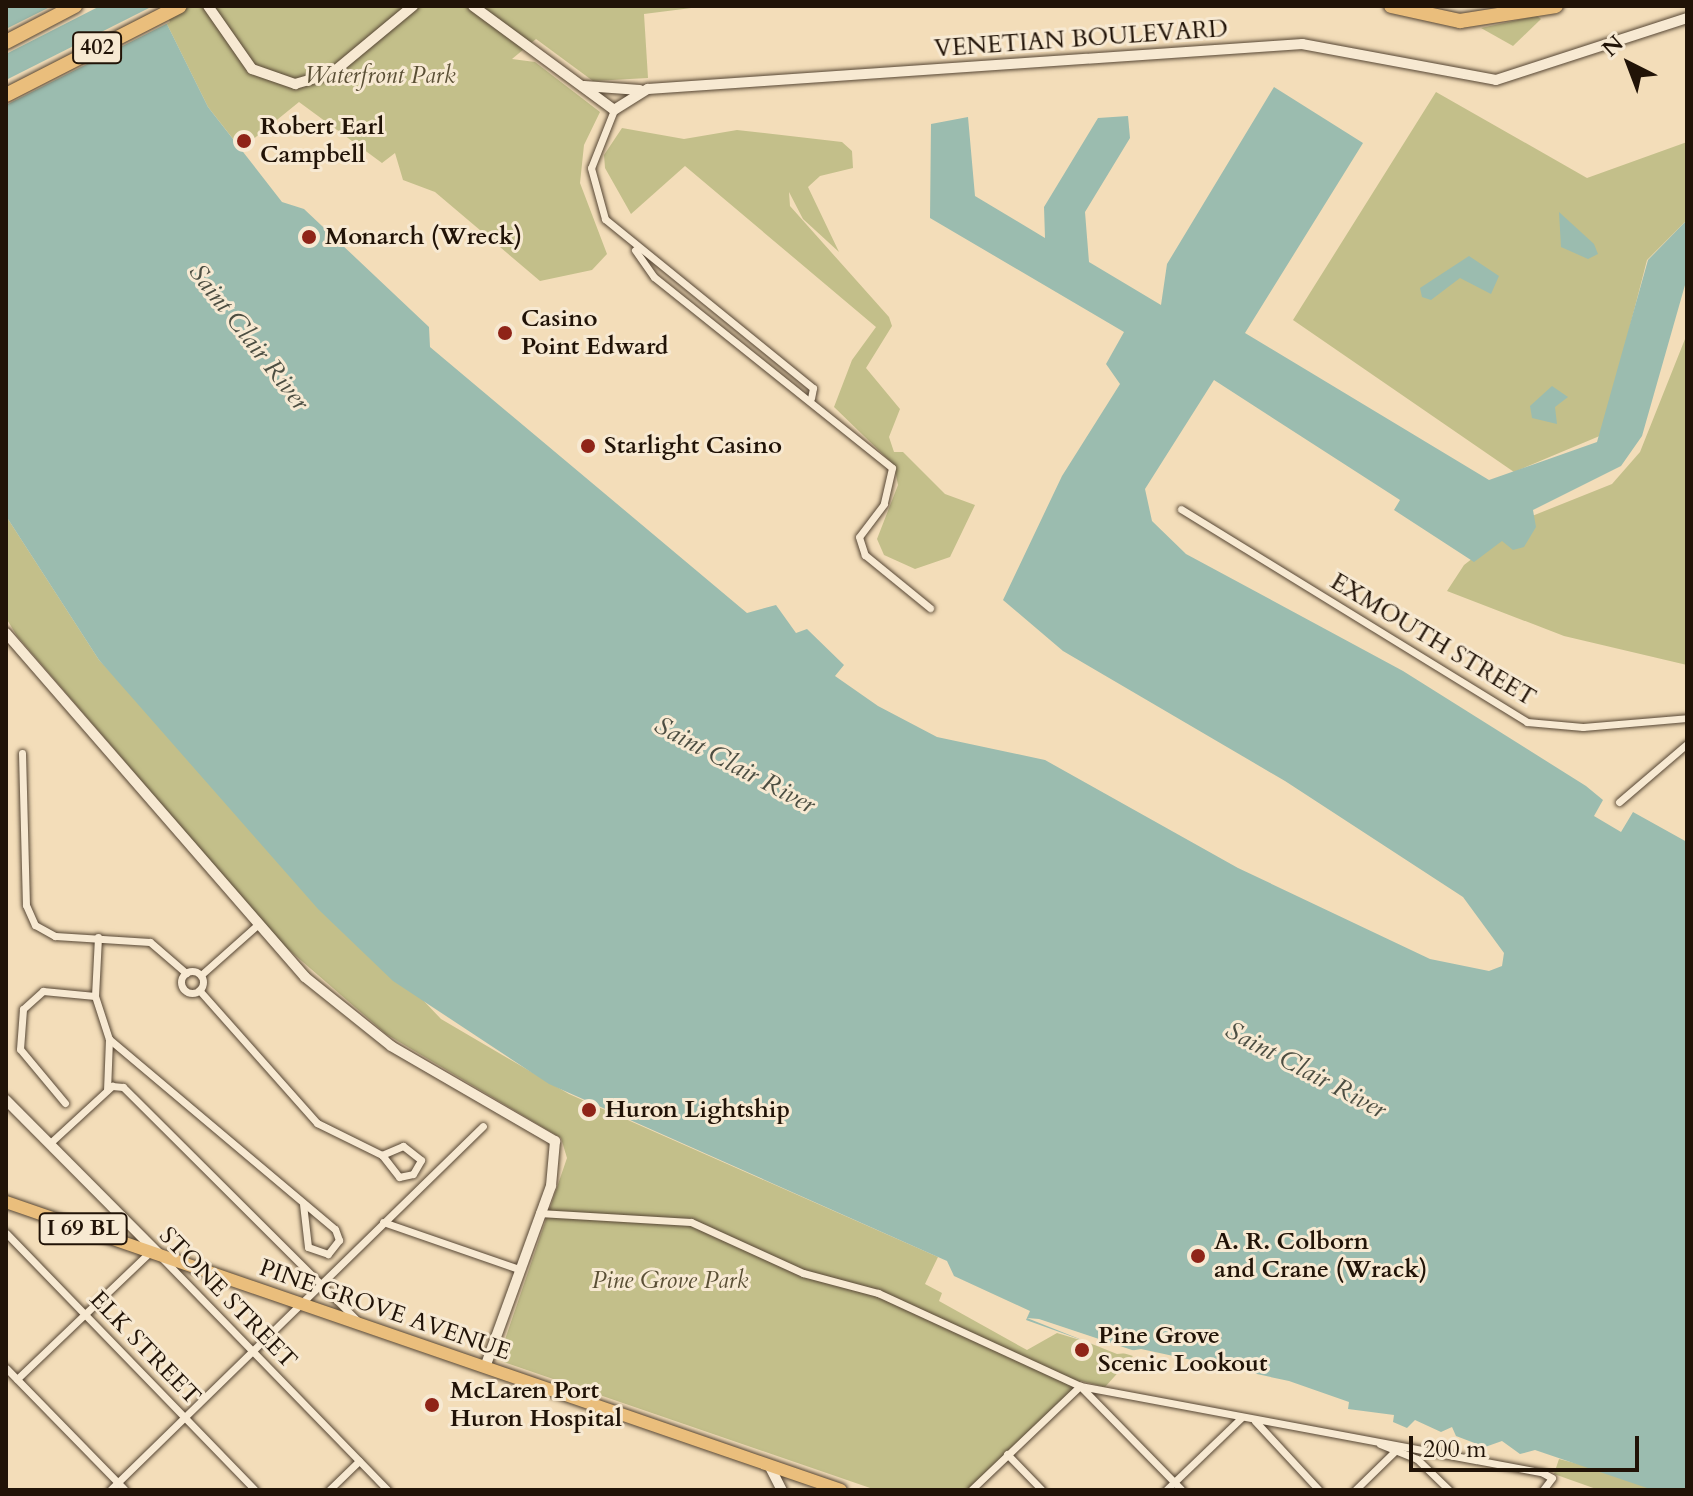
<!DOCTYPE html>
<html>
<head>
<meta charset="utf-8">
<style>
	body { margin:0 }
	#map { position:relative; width:1693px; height:1496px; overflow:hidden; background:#f3ddb9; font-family:Cardo,serif }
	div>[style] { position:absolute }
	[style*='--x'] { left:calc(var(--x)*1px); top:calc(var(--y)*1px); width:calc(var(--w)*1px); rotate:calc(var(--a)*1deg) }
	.green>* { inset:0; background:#c3bf8a }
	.water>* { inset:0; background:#9bbcaf }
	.pier>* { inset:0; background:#f3ddb9 }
	.roads { filter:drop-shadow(0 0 2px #564634) drop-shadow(0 0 2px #564634) }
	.street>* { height:7px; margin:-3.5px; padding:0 3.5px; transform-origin:3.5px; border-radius:3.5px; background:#f7e9d2 }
	.street>.ring { margin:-3.5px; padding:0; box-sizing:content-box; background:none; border:7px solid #f7e9d2; border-radius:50% }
	.secondary>* { height:10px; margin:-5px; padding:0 5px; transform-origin:5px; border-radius:5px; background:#f7e9d2 }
	.primary>* { height:12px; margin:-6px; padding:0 6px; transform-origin:6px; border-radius:6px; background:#eabe7c }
	.highway>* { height:14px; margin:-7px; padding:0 7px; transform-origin:7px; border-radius:7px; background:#eabe7c }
	.dots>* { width:22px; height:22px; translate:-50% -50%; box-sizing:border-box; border:4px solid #f7e9d2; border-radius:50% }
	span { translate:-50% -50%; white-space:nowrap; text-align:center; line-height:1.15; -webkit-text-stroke:6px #f7e9d2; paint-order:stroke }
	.shield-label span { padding:2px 6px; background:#f7e9d2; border:2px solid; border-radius:6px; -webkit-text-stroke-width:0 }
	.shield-label { font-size:22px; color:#211307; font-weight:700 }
	.street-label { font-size:24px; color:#211307 }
	.park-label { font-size:24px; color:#5a4f35; font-style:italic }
	.poi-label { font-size:24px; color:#211307; font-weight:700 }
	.left { translate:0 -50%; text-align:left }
	.water-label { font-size:26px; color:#4c4e42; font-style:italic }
	.frame { position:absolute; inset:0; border:8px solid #211307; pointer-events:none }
	.north { position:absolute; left:1589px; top:24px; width:80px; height:80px; -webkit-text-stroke:6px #f7e9d2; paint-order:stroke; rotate:318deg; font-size:22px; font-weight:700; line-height:32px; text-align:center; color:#211307 }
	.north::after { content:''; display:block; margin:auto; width:28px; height:36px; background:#211307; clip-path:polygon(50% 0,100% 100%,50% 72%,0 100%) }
	.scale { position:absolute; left:1409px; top:1436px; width:230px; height:36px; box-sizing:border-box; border:4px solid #211307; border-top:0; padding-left:10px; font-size:24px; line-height:28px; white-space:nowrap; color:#211307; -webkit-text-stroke:6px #f7e9d2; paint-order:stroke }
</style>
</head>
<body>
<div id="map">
	<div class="green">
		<div style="clip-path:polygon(158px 6px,707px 6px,644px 14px,648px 78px,593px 81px,536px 39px,512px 59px,535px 62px,600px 112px,584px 145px,580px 183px,607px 254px,592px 270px,540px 281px,435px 192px,403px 180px,395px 153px,382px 163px,299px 102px,241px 149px,208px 107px)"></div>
		<div style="clip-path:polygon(1541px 19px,1513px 46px,1481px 28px,1537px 16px)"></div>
		<div style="clip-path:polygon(1436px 92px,1587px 178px,1687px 142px,1687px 220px,1647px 260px,1602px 435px,1514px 472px,1293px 320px)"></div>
		<div style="clip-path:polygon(622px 128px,684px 139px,737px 130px,842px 142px,852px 151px,853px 168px,820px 176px,808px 187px,839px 252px,803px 219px,789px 192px,790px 206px,889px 317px,892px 326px,866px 368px,900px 409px,889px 437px,894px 452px,903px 452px,945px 494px,975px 505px,950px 557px,915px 569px,884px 555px,877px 539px,898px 485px,894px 465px,834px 407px,852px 360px,876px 327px,685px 166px,631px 214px,605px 168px,604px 155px)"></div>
		<div style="clip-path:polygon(1687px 334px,1687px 665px,1564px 636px,1447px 591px,1464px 565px,1522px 520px,1612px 484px,1640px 452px)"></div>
		<div style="clip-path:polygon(6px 516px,99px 660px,441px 1019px,569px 1094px,938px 1257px,925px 1284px,942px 1293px,939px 1301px,1027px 1350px,1057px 1333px,1133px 1356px,1105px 1387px,1081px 1381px,967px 1490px,876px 1490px,498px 1360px,567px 1158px,561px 1138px,386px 1034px,281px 943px,17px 636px,6px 618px)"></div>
		<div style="clip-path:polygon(1559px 1459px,1628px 1477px,1653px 1490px,1599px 1490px,1554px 1474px)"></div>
	</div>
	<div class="water">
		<div style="clip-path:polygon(6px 6px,158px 6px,208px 107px,282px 202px,304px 209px,429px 327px,430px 347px,747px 613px,776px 605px,796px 633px,807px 629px,844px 665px,835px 676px,878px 706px,937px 737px,1045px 760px,1238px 868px,1430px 959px,1489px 971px,1502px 966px,1504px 953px,1463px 897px,1285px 781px,1063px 651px,1003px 600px,1062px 476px,1120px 384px,1106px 364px,1124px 332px,930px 218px,931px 124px,968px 117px,975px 196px,1045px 238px,1044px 207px,1098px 118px,1128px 116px,1130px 138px,1085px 212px,1089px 262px,1161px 305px,1167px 264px,1274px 87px,1363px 143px,1245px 333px,1489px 480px,1597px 442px,1648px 260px,1687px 220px,1687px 278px,1642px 436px,1621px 466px,1533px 510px,1536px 527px,1524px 547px,1513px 550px,1502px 541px,1474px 562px,1394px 510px,1400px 500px,1214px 380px,1145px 489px,1152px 521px,1186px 554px,1403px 671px,1586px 786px,1603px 800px,1594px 816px,1621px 832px,1633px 812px,1687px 842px,1687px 1490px,1653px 1490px,1535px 1450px,1520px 1454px,1502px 1441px,1485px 1447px,1456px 1436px,1452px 1427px,1441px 1432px,1415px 1420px,1407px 1428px,1393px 1422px,1394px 1415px,1348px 1409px,1349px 1402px,1289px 1381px,1141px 1349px,1118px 1353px,1026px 1320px,1030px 1311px,954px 1276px,947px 1261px,549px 1084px,393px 981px,318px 909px,99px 660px,6px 516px)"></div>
		<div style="clip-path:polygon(1559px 212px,1594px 244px,1598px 254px,1588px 259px,1561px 247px)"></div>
		<div style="clip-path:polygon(1469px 256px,1499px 276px,1491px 294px,1460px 278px,1431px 300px,1422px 297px,1420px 288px)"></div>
		<div style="clip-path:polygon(1552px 386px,1568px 397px,1555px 407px,1557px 424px,1532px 418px,1530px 406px)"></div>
	</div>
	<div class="pier">
		<div style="clip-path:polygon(52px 6px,100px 6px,6px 54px,6px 29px)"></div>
		<div style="clip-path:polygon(153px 6px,162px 6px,170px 22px,6px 105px,6px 80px)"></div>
		<div style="clip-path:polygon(1027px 1318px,1039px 1319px,1138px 1352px,1117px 1354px)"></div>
	</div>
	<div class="roads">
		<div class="street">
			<div style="--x:614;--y:110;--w:62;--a:111.6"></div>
			<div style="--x:591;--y:168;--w:53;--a:74.6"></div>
			<div style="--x:605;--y:219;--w:268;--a:39.1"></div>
			<div style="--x:813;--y:388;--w:10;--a:101"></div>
			<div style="--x:635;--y:250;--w:33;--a:55"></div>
			<div style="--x:654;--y:277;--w:305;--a:38.7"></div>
			<div style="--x:892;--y:468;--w:37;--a:103"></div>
			<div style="--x:884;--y:504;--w:41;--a:127.1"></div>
			<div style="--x:859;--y:537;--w:19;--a:72"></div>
			<div style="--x:865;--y:555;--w:84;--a:39.2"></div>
			<div style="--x:1181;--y:509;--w:406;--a:31.6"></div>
			<div style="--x:1527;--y:722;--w:56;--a:5.1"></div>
			<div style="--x:1583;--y:727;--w:104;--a:-4.9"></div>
			<div style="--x:22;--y:753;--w:152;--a:88.5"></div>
			<div style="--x:26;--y:905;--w:22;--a:66"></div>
			<div style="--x:35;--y:925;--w:23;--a:29"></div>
			<div style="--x:55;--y:936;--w:95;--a:3.6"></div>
			<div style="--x:150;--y:942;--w:48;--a:40.7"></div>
			<div style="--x:1619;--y:802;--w:89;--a:-40.5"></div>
			<div style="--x:98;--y:937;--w:59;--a:92.9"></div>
			<div style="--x:95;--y:996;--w:45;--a:72"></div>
			<div style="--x:109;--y:1039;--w:51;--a:92.2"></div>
			<div class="ring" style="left:181px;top:971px;width:15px;height:15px"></div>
			<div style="--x:201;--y:975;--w:74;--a:-41.7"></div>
			<div style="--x:199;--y:990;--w:178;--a:48.4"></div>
			<div style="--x:317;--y:1123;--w:72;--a:26.2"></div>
			<div style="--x:382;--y:1155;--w:28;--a:52"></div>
			<div style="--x:399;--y:1177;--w:14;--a:-12"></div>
			<div style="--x:413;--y:1174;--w:16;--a:-60"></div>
			<div style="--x:421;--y:1160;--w:23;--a:-142"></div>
			<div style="--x:403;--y:1146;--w:23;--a:157"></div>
			<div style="--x:109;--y:1039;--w:295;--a:40.1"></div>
			<div style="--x:335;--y:1229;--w:12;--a:70"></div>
			<div style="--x:339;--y:1240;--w:18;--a:128"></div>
			<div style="--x:328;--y:1254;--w:21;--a:-161"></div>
			<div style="--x:308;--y:1247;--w:43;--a:-96.6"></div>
			<div style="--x:65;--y:1103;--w:70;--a:-129.8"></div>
			<div style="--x:20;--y:1049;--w:40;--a:-85.7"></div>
			<div style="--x:23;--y:1009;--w:27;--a:-42"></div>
			<div style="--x:43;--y:991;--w:52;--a:5.5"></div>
			<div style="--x:49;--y:1144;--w:86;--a:-42.6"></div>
			<div style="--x:112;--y:1086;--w:11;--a:5"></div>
			<div style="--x:123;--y:1087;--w:330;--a:44.9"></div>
			<div style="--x:539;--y:1213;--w:152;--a:3.4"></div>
			<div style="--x:691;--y:1222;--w:123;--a:24.5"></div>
			<div style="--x:803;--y:1273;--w:78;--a:14.9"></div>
			<div style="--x:878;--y:1293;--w:222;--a:24.7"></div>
			<div style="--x:1080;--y:1386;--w:471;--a:10.6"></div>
			<div style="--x:1543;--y:1473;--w:10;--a:29"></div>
			<div style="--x:1552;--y:1478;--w:15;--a:127"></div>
			<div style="--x:383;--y:1222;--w:144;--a:19.1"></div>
			<div style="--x:6;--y:1233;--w:358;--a:45.9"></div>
			<div style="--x:163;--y:1259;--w:322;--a:45.8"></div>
			<div style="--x:6;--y:1368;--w:170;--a:45.7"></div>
			<div style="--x:17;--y:1379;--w:184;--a:-43.7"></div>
			<div style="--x:1082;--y:1388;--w:143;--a:45.6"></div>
			<div style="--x:1255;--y:1421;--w:94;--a:47.2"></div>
			<div style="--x:1380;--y:1444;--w:40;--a:22"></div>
			<div style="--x:1417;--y:1459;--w:45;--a:44.1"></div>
			<div style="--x:1007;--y:1454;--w:50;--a:45.8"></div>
			<div style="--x:110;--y:1490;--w:521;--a:-44.3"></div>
			<div style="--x:329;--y:1490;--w:42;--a:-44"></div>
			<div style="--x:971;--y:1490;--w:151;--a:-43.7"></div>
			<div style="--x:1166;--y:1490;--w:105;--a:-43.8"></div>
			<div style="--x:1355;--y:1490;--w:57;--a:-44.3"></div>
		</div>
		<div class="secondary">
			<div style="--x:208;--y:6;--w:77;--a:55.1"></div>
			<div style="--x:252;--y:69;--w:46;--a:19.2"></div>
			<div style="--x:295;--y:84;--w:37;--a:-16"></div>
			<div style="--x:331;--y:74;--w:107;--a:-39.7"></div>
			<div style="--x:473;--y:6;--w:175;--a:36.4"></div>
			<div style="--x:614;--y:110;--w:40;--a:-32"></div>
			<div style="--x:648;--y:89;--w:656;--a:-3.94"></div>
			<div style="--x:1302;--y:44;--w:197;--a:10.5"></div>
			<div style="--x:1496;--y:80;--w:201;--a:-18"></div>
			<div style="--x:584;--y:86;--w:56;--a:4.1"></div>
			<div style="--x:6;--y:633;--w:456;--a:49"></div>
			<div style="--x:305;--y:977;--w:110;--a:38.7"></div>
			<div style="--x:391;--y:1046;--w:190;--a:30.1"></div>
			<div style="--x:555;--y:1141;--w:45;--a:95.1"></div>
			<div style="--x:551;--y:1186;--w:193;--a:110"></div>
			<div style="--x:6;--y:1100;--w:217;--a:45.2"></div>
			<div style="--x:769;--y:1465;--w:28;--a:63"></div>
		</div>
		<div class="primary">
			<div style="--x:6;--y:1202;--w:883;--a:19.03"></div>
		</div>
		<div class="highway">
			<div style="--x:1391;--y:6;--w:71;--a:12.3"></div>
			<div style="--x:1460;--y:21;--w:97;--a:-8.9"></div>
			<div style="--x:6;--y:42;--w:78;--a:-27.6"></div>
			<div style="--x:6;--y:95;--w:195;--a:-27.1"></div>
		</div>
	</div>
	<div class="dots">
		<div style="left:244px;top:141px;background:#8f2418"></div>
		<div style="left:309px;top:237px;background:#8f2418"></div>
		<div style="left:505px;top:333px;background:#8f2418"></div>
		<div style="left:588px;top:446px;background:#8f2418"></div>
		<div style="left:589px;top:1110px;background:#8f2418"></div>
		<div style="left:1198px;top:1256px;background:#8f2418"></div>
		<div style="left:1082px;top:1350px;background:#8f2418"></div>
		<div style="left:432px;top:1405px;background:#8f2418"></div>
	</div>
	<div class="shield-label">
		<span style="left:97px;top:48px">402</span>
		<span style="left:83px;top:1229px">I 69 BL</span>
	</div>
	<div class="street-label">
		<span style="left:1081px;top:39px;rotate:-4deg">VENETIAN BOULEVARD</span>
		<span style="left:1433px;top:640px;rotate:31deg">EXMOUTH STREET</span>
		<span style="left:228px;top:1298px;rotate:46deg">STONE STREET</span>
		<span style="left:385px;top:1310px;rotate:19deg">PINE GROVE AVENUE</span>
		<span style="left:145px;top:1348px;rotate:46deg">ELK STREET</span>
	</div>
	<div class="park-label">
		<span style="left:380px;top:76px">Waterfront Park</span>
		<span style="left:670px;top:1281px">Pine Grove Park</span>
	</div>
	<div class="poi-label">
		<span class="left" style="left:260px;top:141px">Robert Earl<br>Campbell</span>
		<span class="left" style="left:325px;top:237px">Monarch (Wreck)</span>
		<span class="left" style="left:521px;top:333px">Casino<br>Point Edward</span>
		<span class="left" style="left:604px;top:446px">Starlight Casino</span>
		<span class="left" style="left:605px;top:1110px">Huron Lightship</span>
		<span class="left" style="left:1214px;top:1256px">A. R. Colborn<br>and Crane (Wrack)</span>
		<span class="left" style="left:1098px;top:1350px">Pine Grove<br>Scenic Lookout</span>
		<span class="left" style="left:450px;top:1405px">McLaren Port<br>Huron Hospital</span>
	</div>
	<div class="water-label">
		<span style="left:249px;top:337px;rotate:52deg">Saint Clair River</span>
		<span style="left:735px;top:765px;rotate:28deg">Saint Clair River</span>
		<span style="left:1306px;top:1070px;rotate:28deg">Saint Clair River</span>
	</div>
	<div class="frame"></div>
	<div class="north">N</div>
	<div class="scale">200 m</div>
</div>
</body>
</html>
